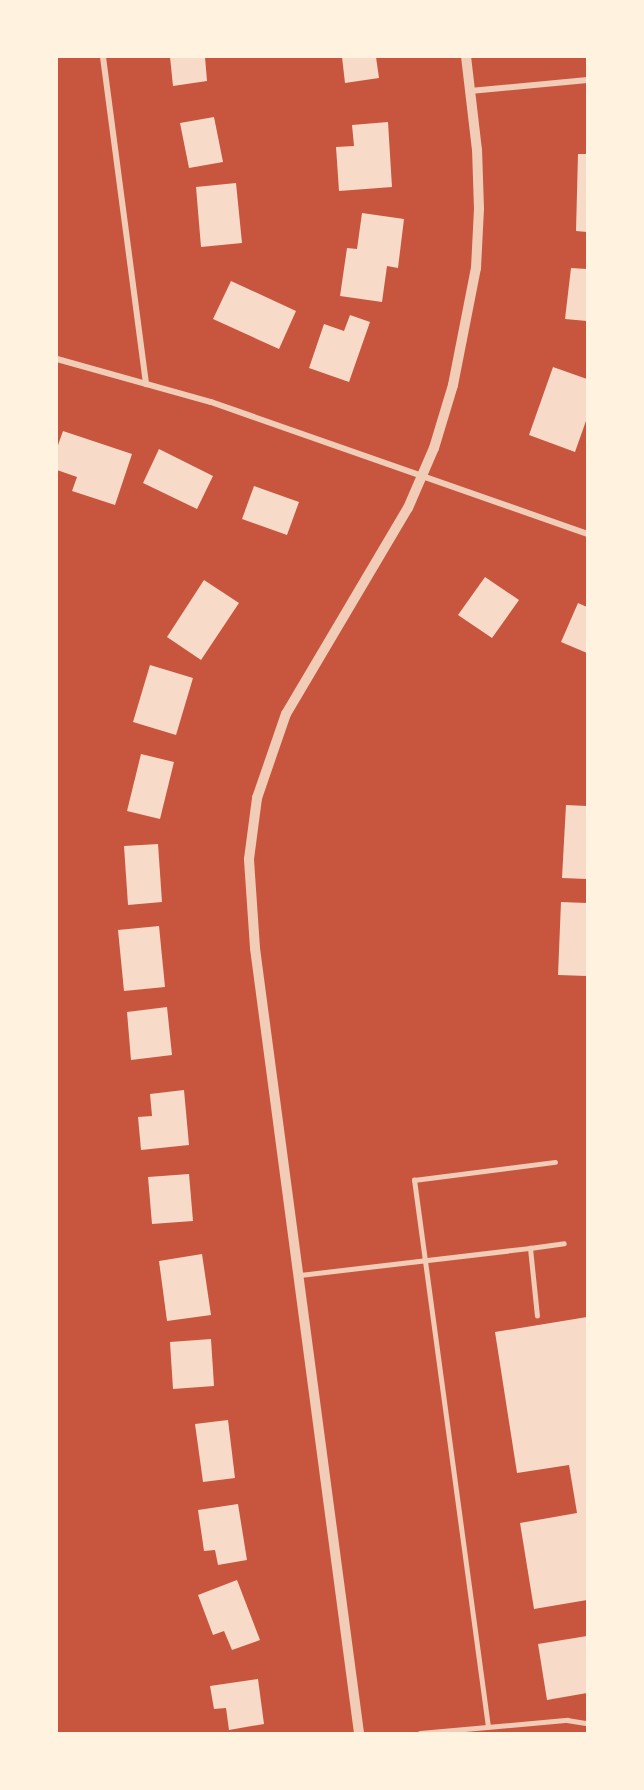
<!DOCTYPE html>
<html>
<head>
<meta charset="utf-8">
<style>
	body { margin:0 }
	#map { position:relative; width:644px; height:1790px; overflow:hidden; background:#c8553d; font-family:"PT Sans Narrow",sans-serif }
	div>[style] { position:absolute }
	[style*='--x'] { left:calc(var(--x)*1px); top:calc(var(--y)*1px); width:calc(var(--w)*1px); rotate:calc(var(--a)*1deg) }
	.building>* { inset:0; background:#f7dbc8 }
	.service>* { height:4.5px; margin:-2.25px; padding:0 2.25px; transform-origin:2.25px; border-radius:2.25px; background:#f1ccb7 }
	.minor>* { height:6px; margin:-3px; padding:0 3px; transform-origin:3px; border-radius:3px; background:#f1ccb7 }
	.tertiary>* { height:10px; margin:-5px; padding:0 5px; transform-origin:5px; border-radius:5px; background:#f1ccb7 }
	span { translate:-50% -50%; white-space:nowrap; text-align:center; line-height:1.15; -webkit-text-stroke:4.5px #fff3e0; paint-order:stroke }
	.frame { position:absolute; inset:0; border:58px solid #fff3e0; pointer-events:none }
</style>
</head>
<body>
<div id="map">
	<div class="building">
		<div style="clip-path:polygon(170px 57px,205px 57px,207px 81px,173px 86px)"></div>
		<div style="clip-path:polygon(342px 57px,376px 57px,379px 78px,345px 83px)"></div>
		<div style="clip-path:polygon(214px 117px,223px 162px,189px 168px,180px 123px)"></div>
		<div style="clip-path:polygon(388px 122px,392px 187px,339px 191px,336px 147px,354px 146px,352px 125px)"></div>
		<div style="clip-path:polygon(578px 154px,587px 154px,587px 232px,576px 231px)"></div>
		<div style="clip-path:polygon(236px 183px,242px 243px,201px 247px,196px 187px)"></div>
		<div style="clip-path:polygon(362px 213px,404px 219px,398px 268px,387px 266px,382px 302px,340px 296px,347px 248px,357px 249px)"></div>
		<div style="clip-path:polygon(571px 268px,587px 269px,587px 321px,565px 319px)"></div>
		<div style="clip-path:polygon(231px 281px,296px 311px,279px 349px,213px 319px)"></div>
		<div style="clip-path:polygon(350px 315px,370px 322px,349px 382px,309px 368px,324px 324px,344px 331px)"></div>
		<div style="clip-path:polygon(553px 367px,587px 379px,587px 418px,575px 452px,529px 435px)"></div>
		<div style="clip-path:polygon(63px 431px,132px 454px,115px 505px,72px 491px,77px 477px,57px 470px,57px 448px)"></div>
		<div style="clip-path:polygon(159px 449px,213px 476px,197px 509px,143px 483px)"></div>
		<div style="clip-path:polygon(254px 486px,299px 502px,287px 535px,242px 519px)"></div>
		<div style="clip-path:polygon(485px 577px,519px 600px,492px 638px,458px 615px)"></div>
		<div style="clip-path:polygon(204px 580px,239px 603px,201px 660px,167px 637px)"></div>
		<div style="clip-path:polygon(578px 603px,587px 607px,587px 653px,561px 642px)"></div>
		<div style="clip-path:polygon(150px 665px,193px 678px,176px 735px,133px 722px)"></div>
		<div style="clip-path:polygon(141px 754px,174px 762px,160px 819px,127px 811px)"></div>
		<div style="clip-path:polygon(566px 805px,587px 806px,587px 879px,562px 878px)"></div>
		<div style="clip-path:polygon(158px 844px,162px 902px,128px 905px,124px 846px)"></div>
		<div style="clip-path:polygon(561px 902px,587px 903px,587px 976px,558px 975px)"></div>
		<div style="clip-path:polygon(159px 926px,165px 987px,124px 991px,118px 930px)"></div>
		<div style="clip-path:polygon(167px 1007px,172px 1055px,131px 1060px,127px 1012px)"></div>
		<div style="clip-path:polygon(184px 1090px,189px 1145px,141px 1150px,138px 1117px,152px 1116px,150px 1094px)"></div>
		<div style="clip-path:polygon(189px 1174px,193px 1221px,152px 1224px,148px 1177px)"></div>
		<div style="clip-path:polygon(202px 1254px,211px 1315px,167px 1321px,159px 1261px)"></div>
		<div style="clip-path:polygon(587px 1317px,587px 1600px,534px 1609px,520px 1523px,577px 1513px,569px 1465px,517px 1473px,495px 1332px)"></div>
		<div style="clip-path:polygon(211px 1339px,214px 1386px,173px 1389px,170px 1342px)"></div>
		<div style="clip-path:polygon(228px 1420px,235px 1478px,203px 1482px,195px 1424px)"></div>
		<div style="clip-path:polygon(238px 1504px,247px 1560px,218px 1565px,215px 1550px,204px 1551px,198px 1510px)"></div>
		<div style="clip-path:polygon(237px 1580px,260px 1640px,232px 1650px,224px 1631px,213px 1635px,198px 1595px)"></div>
		<div style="clip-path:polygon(587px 1636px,587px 1693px,547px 1700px,538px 1644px)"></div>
		<div style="clip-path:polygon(258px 1679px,264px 1724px,229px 1730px,226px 1708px,214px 1709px,210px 1686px)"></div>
	</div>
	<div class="service">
		<div style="--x:300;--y:1275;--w:232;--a:-6.7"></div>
		<div style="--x:537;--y:1316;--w:68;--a:-95.9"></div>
		<div style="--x:530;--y:1248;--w:34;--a:-8"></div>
		<div style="--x:488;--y:1727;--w:552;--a:-97.7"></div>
		<div style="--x:414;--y:1180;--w:142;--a:-7.3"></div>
		<div style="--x:420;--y:1733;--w:148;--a:-5.1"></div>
		<div style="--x:567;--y:1720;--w:20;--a:9"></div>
	</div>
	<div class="minor">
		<div style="--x:103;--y:57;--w:330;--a:82.5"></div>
		<div style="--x:470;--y:91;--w:118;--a:-5.4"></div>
		<div style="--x:57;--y:359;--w:160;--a:15.6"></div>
		<div style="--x:211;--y:402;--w:398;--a:19.3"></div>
	</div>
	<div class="tertiary">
		<div style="--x:359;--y:1733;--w:792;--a:-97.55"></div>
		<div style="--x:255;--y:948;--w:89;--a:-93.9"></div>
		<div style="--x:249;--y:859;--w:62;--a:-82.5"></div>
		<div style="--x:257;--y:798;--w:89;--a:-71"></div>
		<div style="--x:286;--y:714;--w:239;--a:-59.4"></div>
		<div style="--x:408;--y:508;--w:65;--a:-66.6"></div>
		<div style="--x:434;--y:448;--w:66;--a:-73.2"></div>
		<div style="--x:453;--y:385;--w:119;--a:-78.9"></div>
		<div style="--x:476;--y:268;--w:59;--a:-87.1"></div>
		<div style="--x:479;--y:209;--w:59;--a:-91.9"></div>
		<div style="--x:477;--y:150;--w:94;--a:-96.7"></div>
	</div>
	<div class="frame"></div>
</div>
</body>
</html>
